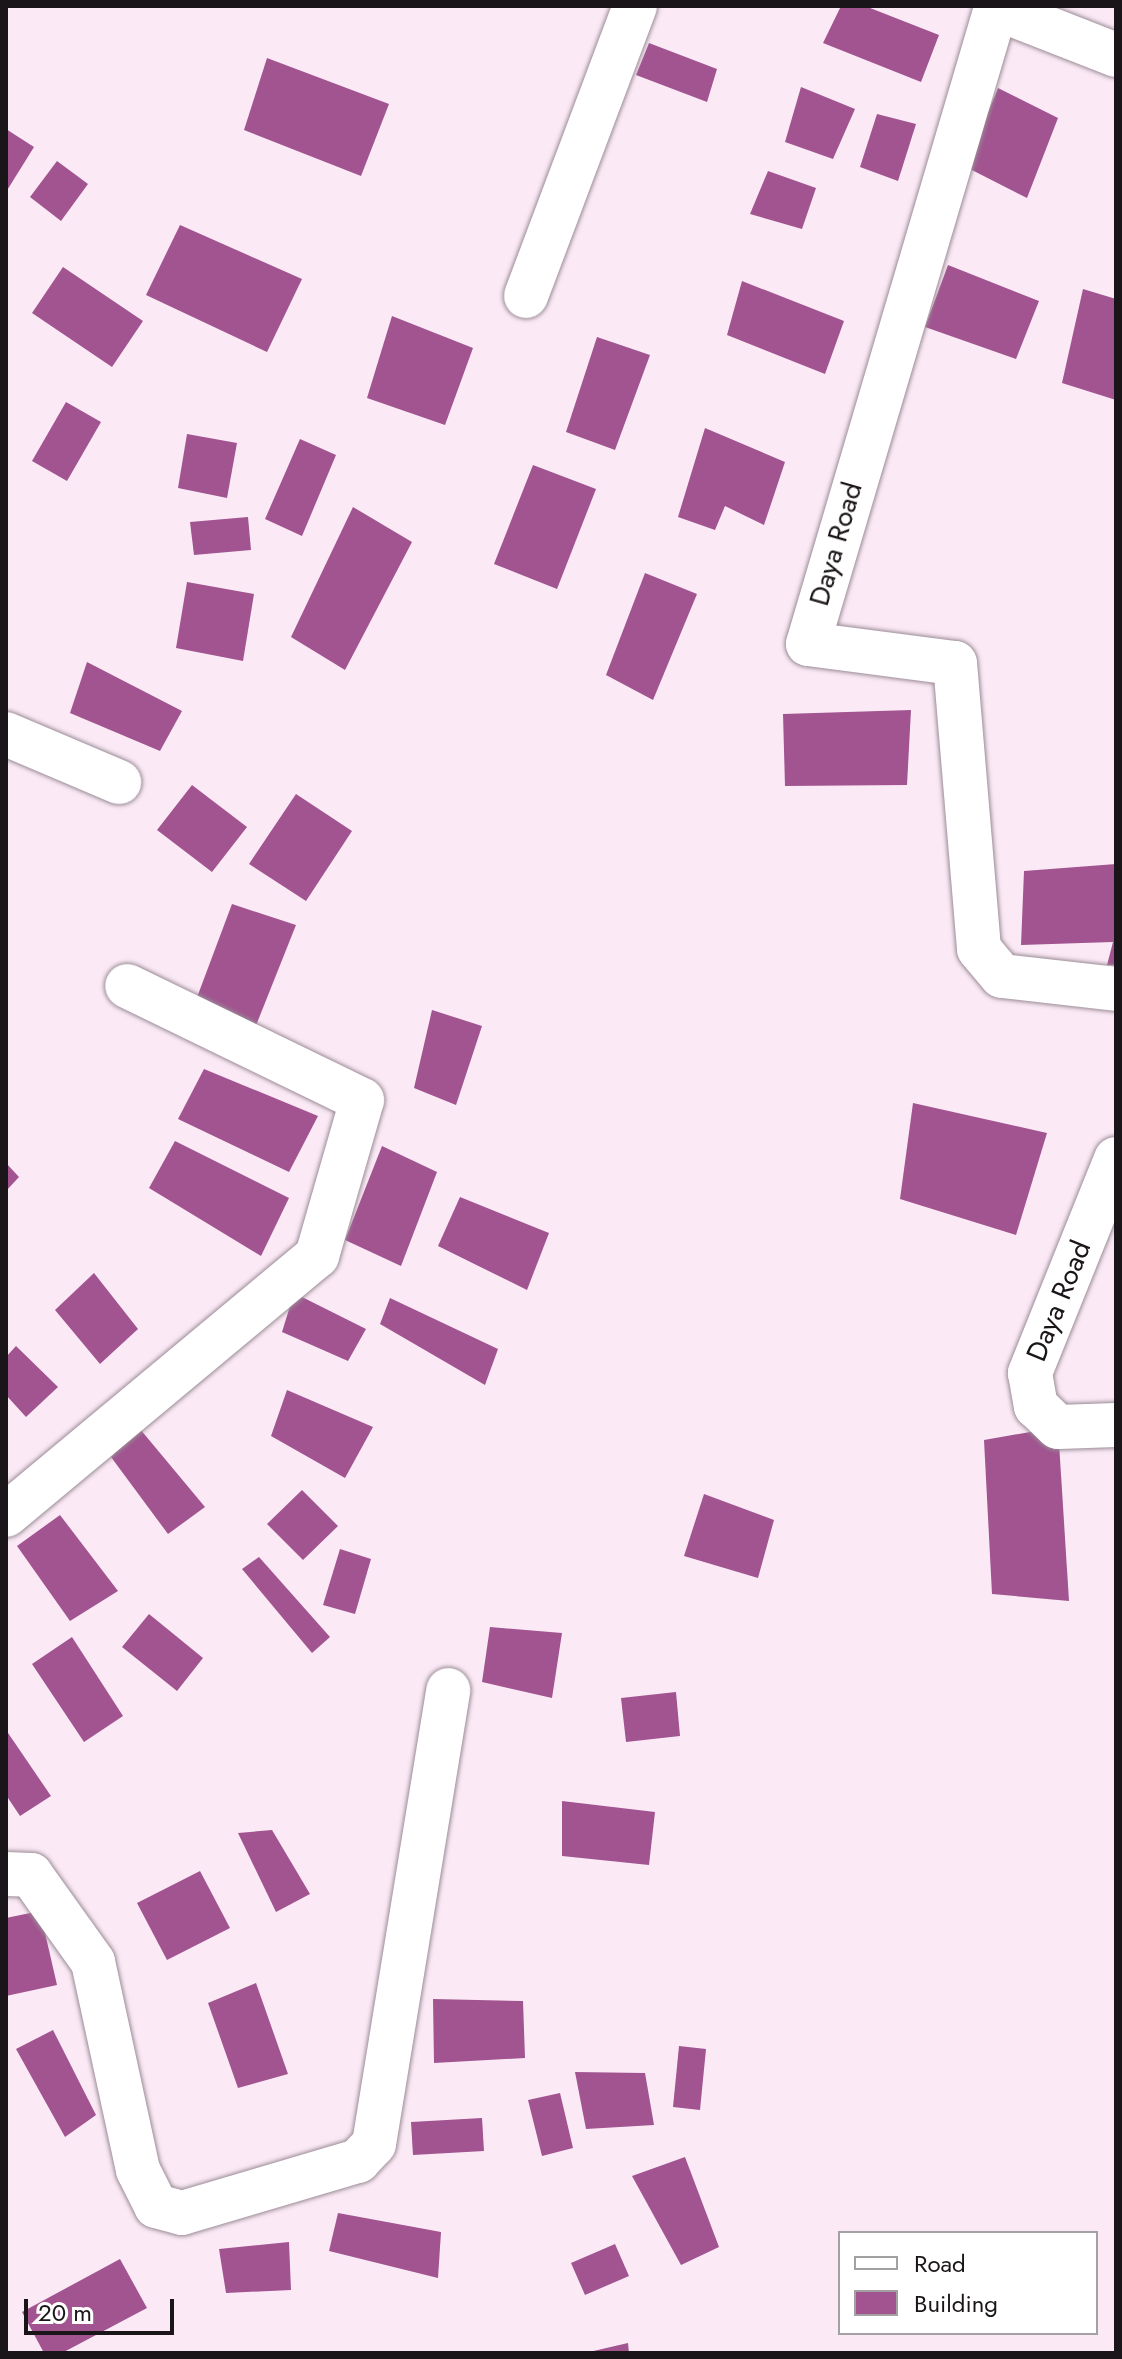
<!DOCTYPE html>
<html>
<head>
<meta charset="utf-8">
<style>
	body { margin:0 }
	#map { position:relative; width:1122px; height:2359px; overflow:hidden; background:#fbeaf6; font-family:Jost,sans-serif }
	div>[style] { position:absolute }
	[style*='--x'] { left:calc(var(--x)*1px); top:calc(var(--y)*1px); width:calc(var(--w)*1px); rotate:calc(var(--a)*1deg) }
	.building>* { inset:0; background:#a15490 }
	.roads { filter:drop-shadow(0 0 2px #9b8c96) drop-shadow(0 0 2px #9b8c96) }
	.minor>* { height:44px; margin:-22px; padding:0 22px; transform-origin:22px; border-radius:22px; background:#fff }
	span { translate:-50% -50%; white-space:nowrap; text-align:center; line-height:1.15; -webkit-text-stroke:8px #fff; paint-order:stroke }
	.street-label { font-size:28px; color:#1a1519 }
	.frame { position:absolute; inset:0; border:8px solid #1a1519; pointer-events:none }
	.legend { position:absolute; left:838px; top:2231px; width:260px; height:104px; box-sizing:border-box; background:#fff; border:2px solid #a3a1a3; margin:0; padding:10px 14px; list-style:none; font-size:24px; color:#1a1519 }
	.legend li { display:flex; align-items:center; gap:16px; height:40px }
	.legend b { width:40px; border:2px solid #a3a1a3 }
	.scale { position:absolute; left:24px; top:2299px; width:150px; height:36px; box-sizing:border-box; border:4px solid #1a1519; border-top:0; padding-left:10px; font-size:24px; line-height:28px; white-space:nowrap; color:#1a1519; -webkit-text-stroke:6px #fff; paint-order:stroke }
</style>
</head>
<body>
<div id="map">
	<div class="building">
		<div style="clip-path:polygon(841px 6px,865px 6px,939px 35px,921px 82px,823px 43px)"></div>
		<div style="clip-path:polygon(649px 43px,717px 69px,707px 102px,636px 75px)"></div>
		<div style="clip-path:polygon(267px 58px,389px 104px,361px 176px,244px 130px)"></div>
		<div style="clip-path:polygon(801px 87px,855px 109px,833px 159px,785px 142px)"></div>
		<div style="clip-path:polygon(998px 88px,1058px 118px,1027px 198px,966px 167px)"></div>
		<div style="clip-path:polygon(877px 114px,916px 124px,898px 181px,860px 167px)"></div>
		<div style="clip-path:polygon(6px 129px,34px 147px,6px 192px)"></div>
		<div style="clip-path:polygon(57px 161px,88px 184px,61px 221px,30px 197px)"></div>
		<div style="clip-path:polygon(768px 171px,816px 188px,802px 229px,750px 214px)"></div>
		<div style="clip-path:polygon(180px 225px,302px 279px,267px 352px,146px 295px)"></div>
		<div style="clip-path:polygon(948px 265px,1039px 301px,1016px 359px,925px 327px)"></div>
		<div style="clip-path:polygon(63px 267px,143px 321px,112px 367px,32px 313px)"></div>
		<div style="clip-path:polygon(742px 281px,844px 321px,825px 374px,727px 335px)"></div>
		<div style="clip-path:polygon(1083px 289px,1116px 299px,1116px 400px,1062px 383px)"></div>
		<div style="clip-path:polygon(392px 316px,473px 348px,445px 425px,367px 398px)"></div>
		<div style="clip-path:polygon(597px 337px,650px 355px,615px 450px,566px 432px)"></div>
		<div style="clip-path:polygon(66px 402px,101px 422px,67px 481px,32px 461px)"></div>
		<div style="clip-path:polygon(705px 428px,785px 462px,764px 525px,725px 506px,715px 530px,678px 517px)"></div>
		<div style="clip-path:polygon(187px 434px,237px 443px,227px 498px,178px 488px)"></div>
		<div style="clip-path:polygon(300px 439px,336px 455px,302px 536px,265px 519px)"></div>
		<div style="clip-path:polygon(533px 465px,596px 489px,557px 589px,494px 564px)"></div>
		<div style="clip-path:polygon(353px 507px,412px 542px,345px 670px,291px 637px)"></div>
		<div style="clip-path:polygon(248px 517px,251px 550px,194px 555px,190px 522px)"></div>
		<div style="clip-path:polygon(645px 573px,697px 594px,653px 700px,606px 675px)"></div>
		<div style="clip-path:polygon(187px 582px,254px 594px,243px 661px,176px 648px)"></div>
		<div style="clip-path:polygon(87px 662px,182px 711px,160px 751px,70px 713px)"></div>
		<div style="clip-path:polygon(911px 710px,907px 785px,785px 786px,783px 714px)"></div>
		<div style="clip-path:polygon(192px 785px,247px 827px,212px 872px,157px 830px)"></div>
		<div style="clip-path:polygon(296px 794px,352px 831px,306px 901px,249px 864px)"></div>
		<div style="clip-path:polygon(1116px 864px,1116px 965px,1107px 965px,1113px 942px,1021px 945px,1024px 871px)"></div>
		<div style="clip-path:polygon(232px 904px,296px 925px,255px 1028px,196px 1000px)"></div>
		<div style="clip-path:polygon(432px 1010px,482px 1026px,456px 1105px,414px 1088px)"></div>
		<div style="clip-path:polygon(204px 1069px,318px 1116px,289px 1172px,178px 1119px)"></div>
		<div style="clip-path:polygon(913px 1103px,1047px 1133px,1016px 1235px,900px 1199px)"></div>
		<div style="clip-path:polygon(175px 1141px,289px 1198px,261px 1256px,149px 1188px)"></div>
		<div style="clip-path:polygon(382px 1146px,437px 1172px,401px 1266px,345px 1240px)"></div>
		<div style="clip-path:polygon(6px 1163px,19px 1177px,6px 1191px)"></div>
		<div style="clip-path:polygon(460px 1197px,549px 1233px,527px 1290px,438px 1246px)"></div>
		<div style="clip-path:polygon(94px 1273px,138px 1329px,100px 1364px,55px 1310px)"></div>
		<div style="clip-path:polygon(294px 1293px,366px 1329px,348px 1361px,282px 1332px)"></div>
		<div style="clip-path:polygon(390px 1298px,498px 1349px,485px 1385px,380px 1324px)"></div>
		<div style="clip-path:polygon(16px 1346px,58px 1387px,26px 1417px,6px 1395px,6px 1357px)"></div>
		<div style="clip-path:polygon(287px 1390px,373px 1427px,345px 1478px,271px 1436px)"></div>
		<div style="clip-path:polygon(1058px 1427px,1069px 1601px,992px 1594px,984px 1440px)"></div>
		<div style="clip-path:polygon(140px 1429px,205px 1507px,168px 1534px,111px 1457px)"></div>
		<div style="clip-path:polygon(302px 1490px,338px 1526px,303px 1560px,267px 1524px)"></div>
		<div style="clip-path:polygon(704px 1494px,774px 1520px,758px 1578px,684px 1556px)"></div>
		<div style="clip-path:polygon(60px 1515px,118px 1591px,70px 1621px,17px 1546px)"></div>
		<div style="clip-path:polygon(340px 1549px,371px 1559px,355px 1614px,323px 1605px)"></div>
		<div style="clip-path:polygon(259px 1557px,330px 1637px,312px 1653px,242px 1569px)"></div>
		<div style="clip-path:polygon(149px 1614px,203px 1658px,177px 1691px,122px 1647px)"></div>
		<div style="clip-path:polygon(490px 1627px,562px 1633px,552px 1698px,482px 1682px)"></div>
		<div style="clip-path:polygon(72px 1637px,123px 1716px,84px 1742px,32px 1664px)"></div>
		<div style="clip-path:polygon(676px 1692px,680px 1736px,626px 1742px,621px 1698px)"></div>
		<div style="clip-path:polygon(6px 1730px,51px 1796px,20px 1816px,6px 1795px)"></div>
		<div style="clip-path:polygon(562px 1801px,655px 1812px,649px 1865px,562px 1856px)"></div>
		<div style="clip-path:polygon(272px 1830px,310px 1894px,276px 1912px,238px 1833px)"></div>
		<div style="clip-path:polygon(200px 1871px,230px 1928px,167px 1960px,137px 1903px)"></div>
		<div style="clip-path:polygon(40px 1911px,57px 1985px,6px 1996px,6px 1918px)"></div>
		<div style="clip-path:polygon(256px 1983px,288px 2074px,238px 2088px,208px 2003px)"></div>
		<div style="clip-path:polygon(433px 1999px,523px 2001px,525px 2058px,434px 2063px)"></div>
		<div style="clip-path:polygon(53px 2030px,96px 2115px,65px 2137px,16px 2049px)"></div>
		<div style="clip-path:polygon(679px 2046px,706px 2049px,700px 2110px,673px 2107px)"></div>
		<div style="clip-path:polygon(575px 2072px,645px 2073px,654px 2125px,586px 2129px)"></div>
		<div style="clip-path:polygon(560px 2093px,573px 2148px,542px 2156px,528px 2100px)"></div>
		<div style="clip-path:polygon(482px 2118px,484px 2151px,413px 2155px,411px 2122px)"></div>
		<div style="clip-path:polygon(685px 2157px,719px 2247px,681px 2265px,632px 2176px)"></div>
		<div style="clip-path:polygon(338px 2213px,441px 2232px,438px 2278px,329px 2251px)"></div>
		<div style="clip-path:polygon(289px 2242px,291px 2290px,226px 2293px,219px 2249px)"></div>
		<div style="clip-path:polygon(615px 2244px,629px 2276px,585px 2295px,571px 2263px)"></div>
		<div style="clip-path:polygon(120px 2259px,147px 2308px,62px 2353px,44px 2353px,22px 2312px)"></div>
		<div style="clip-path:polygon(628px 2343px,629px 2353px,589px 2353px,589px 2352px)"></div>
	</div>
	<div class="roads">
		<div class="minor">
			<div style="--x:1116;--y:55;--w:129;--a:-158.6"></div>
			<div style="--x:996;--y:8;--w:663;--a:106.47"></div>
			<div style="--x:808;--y:644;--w:148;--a:7.4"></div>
			<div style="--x:955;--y:663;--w:287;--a:85.2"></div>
			<div style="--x:979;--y:949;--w:35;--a:50"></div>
			<div style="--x:1002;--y:976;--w:115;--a:6.5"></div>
			<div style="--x:526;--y:296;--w:310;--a:-69.4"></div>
			<div style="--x:6;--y:734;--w:123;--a:23"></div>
			<div style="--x:1116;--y:1159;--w:231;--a:111.9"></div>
			<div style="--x:1030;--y:1373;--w:34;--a:80"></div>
			<div style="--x:1036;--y:1406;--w:30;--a:44"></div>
			<div style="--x:1058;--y:1427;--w:58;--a:-2"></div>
			<div style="--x:6;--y:1515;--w:405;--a:-39.8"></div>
			<div style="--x:317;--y:1256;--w:162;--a:-73.9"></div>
			<div style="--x:362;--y:1100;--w:261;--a:-154.1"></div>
			<div style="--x:6;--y:1874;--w:25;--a:2"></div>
			<div style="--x:31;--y:1875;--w:107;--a:54.5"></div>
			<div style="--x:93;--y:1962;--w:213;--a:77.8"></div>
			<div style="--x:138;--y:2170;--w:40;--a:63.4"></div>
			<div style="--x:156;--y:2206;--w:27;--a:15"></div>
			<div style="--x:182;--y:2213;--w:184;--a:-16.5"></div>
			<div style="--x:358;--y:2161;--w:23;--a:-47"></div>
			<div style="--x:374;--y:2144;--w:460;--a:-80.7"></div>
		</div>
	</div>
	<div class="street-label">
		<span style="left:836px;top:544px;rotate:-74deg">Daya Road</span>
		<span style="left:1059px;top:1301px;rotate:-68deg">Daya Road</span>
	</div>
	<div class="frame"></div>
	<ul class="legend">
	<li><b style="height:10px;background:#fff"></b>Road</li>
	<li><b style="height:22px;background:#a15490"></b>Building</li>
	</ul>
	<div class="scale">20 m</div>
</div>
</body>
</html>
